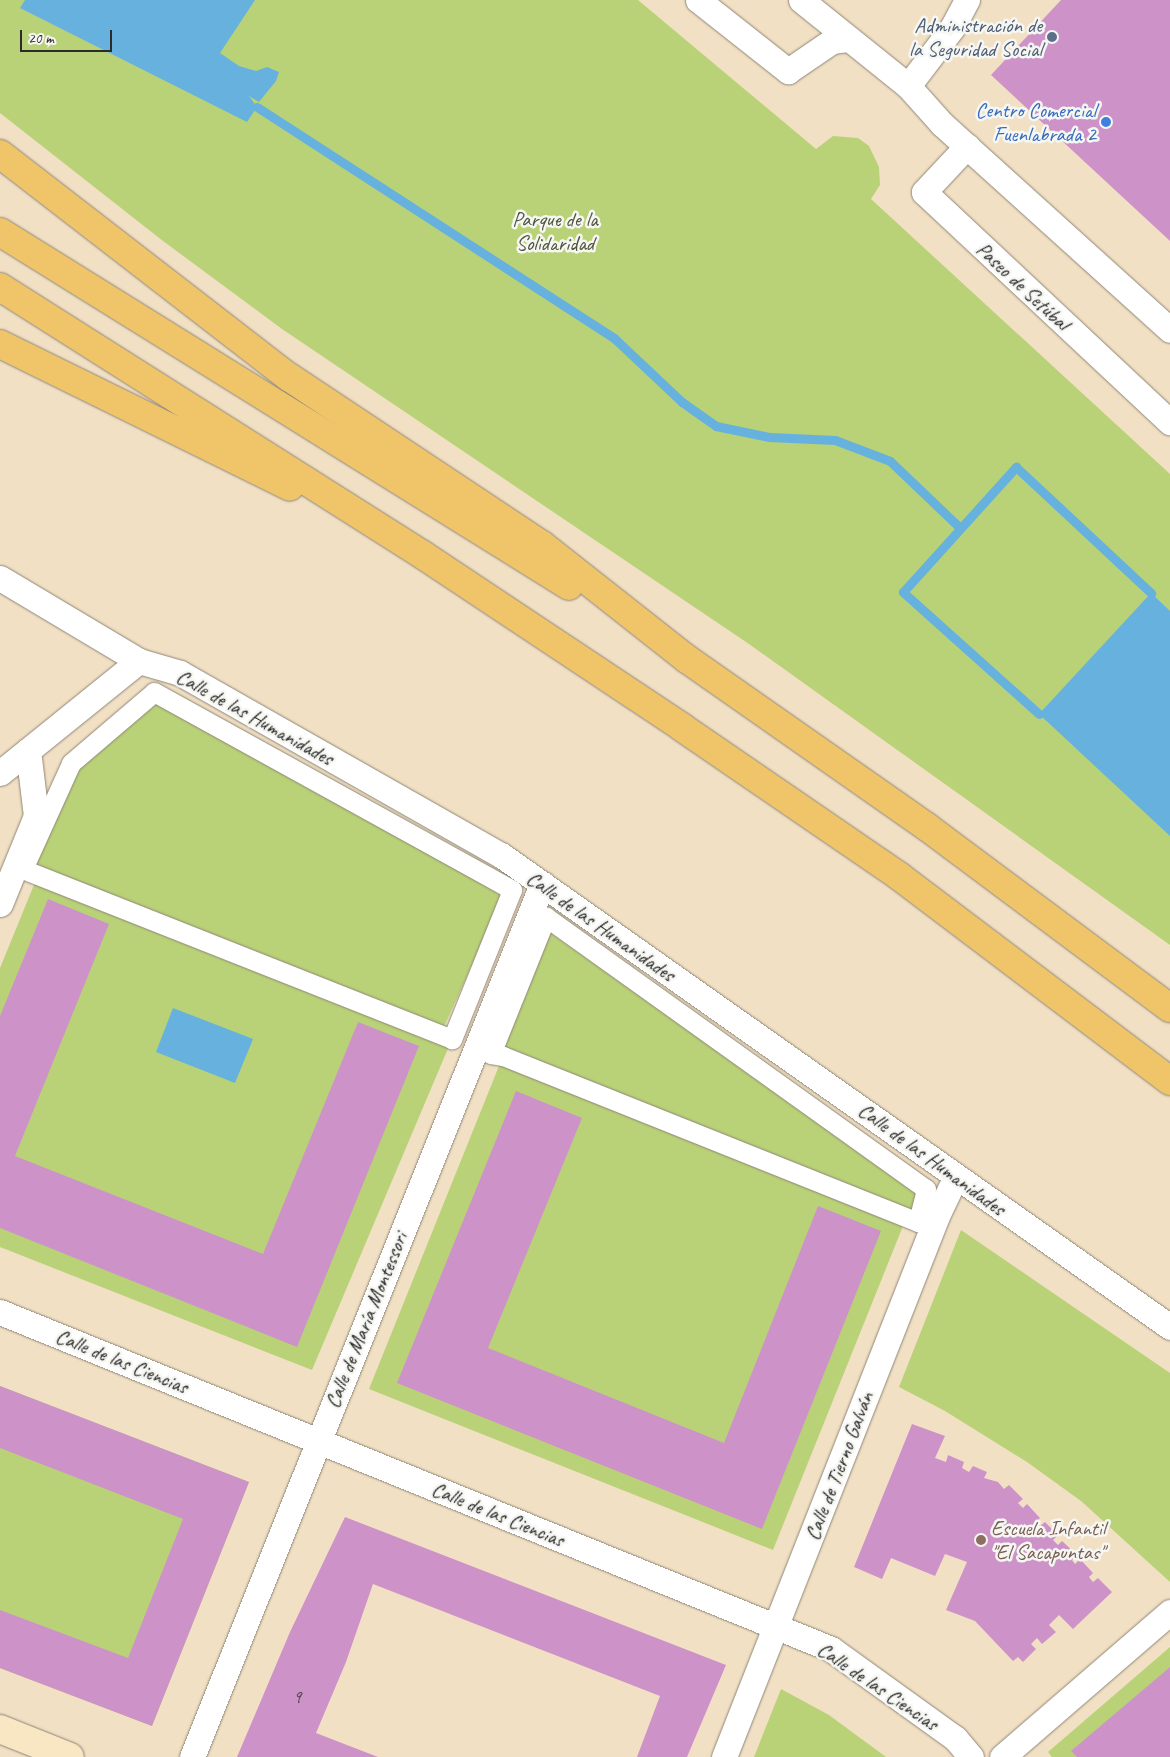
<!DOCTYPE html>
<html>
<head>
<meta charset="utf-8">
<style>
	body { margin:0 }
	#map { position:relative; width:1170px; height:1757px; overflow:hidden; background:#f2e0c4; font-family:Caveat,sans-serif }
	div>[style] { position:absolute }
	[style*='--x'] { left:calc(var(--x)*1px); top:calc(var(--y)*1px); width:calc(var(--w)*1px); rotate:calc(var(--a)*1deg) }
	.green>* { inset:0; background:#b9d277 }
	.water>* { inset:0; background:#66b1de }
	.stream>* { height:9px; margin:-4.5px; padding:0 4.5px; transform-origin:4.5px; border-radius:4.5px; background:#66b1de }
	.building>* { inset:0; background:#cd93c9 }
	.roads { filter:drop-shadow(0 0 1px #8e8678) drop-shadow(0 0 1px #8e8678) }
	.pedestrian>* { height:19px; margin:-9.5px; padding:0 9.5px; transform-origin:9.5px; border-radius:9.5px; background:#fff }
	.minor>* { height:25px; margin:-12.5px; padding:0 12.5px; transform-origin:12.5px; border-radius:12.5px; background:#fff }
	.secondary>* { height:28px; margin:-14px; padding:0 14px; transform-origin:14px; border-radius:14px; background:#f9e7c3 }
	.motorway>* { height:28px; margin:-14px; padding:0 14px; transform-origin:14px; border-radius:14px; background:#f0c469 }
	.dots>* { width:14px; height:14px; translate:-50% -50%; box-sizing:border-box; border:2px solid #f6f6f2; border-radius:50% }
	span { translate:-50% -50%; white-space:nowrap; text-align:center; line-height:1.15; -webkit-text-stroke:5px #f6f6f2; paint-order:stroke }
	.number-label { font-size:19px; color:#544552 }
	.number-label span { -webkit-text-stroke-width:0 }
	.service-label { font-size:21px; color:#4e5e75 }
	.right { translate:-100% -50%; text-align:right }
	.shop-label { font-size:21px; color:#366cbe }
	.park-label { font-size:21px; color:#4e553e }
	.street-label { font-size:21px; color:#2b2b2b }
	.education-label { font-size:21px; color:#785e54 }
	.left { translate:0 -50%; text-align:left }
	.scale { position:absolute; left:20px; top:30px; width:92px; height:22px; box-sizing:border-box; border:2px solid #2b2b2b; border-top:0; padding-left:6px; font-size:15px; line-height:18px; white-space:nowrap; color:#2b2b2b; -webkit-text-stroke:4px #f6f6f2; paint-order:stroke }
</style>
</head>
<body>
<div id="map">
	<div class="green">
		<div style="clip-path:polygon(0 0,638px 0,816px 149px,833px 136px,858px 138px,869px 146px,879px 167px,880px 185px,871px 199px,1170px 474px,1170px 945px,749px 644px,282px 329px,163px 241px,0 113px)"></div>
		<div style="clip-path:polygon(159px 701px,455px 866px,503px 897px,443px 1029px,34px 865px,78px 768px)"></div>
		<div style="clip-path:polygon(38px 875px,452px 1039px,312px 1370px,0 1247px,0 968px)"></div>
		<div style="clip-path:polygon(546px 930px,918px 1191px,912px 1215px,499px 1050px)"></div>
		<div style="clip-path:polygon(503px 1056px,907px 1216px,773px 1550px,369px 1389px)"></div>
		<div style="clip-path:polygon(961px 1230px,1170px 1373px,1170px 1582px,1081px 1501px,1027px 1462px,945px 1411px,899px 1387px)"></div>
		<div style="clip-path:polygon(0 1386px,249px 1482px,152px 1726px,0 1668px)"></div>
		<div style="clip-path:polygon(1170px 1647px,1170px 1757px,1052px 1757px,1048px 1752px)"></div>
		<div style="clip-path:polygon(781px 1689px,829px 1715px,886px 1757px,754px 1757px)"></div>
	</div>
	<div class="water">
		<div style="clip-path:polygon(25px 0,255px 0,220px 53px,239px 66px,256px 71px,267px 67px,279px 72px,276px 81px,259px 102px,249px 96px,257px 107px,247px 122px,20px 8px)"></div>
		<div style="clip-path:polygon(1151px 593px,1170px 611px,1170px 836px,1039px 714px)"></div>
		<div style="clip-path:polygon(173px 1008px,253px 1039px,235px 1083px,156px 1052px)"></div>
	</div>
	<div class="stream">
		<div style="--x:257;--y:107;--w:425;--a:32.9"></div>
		<div style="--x:614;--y:338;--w:93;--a:43.3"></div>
		<div style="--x:682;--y:402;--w:42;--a:35.2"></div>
		<div style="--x:716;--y:426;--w:54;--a:11.7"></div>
		<div style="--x:769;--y:437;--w:66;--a:2.6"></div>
		<div style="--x:835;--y:440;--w:59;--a:20.9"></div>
		<div style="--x:890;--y:461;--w:97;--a:43.7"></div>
		<div style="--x:1039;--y:714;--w:183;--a:-138.1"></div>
		<div style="--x:903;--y:592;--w:169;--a:-47.9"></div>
		<div style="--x:1016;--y:467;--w:185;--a:43"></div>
	</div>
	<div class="building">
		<div style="clip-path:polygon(1061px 0,1170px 0,1170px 241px,991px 75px)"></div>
		<div style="clip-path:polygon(48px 899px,109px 924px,15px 1156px,263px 1254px,358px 1022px,419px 1046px,297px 1347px,0 1228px,0 1016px)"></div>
		<div style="clip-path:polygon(516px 1091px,582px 1118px,488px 1348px,724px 1443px,818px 1206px,881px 1231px,762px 1529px,397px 1383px)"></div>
		<div style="clip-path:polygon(0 1386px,249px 1482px,152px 1726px,0 1668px,0 1610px,128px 1658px,183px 1519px,0 1448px)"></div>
		<div style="clip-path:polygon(912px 1424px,945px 1436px,935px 1458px,946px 1462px,948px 1455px,964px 1462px,962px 1468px,969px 1472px,973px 1466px,987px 1472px,984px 1478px,998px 1482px,1004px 1489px,1009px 1485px,1023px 1499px,1018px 1503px,1023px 1508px,1027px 1504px,1040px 1518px,1036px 1522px,1040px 1526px,1045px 1522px,1058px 1535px,1053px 1540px,1058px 1545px,1062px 1541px,1077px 1555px,1072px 1560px,1075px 1564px,1080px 1559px,1093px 1573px,1089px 1577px,1093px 1582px,1098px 1578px,1112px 1592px,1073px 1629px,1059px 1615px,1049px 1625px,1056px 1632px,1042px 1644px,1037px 1638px,1031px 1644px,1036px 1649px,1023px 1662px,1018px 1657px,1013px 1661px,975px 1621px,946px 1610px,967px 1562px,945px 1554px,935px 1576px,891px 1558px,882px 1579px,854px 1567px)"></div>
		<div style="clip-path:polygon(345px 1517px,726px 1665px,687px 1757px,637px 1757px,660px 1696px,373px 1584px,346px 1662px,316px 1733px,378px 1757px,237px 1757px,290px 1632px)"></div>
		<div style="clip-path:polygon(1170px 1667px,1170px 1757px,1077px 1757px,1071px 1751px)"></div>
	</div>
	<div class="roads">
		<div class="pedestrian">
			<div style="--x:154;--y:692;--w:409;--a:28.9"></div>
			<div style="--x:512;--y:890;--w:161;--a:111.9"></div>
			<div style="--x:452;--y:1039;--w:461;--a:-158.4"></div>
			<div style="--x:23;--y:869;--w:116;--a:-65.6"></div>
			<div style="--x:71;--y:763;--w:109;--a:-40.5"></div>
			<div style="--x:546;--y:917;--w:467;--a:35.6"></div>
			<div style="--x:926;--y:1189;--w:34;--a:104"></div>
			<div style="--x:918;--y:1222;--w:447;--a:-158.2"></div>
			<div style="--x:503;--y:1056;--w:12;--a:-171"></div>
			<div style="--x:491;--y:1054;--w:148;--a:-68.1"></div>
		</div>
		<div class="minor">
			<div style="--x:698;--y:0;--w:115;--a:38.3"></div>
			<div style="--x:788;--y:71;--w:53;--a:-34.3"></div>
			<div style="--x:832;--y:41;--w:17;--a:-7"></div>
			<div style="--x:801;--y:0;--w:137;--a:38.8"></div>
			<div style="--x:908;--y:86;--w:51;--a:48.2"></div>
			<div style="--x:942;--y:124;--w:307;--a:42.1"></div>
			<div style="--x:908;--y:86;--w:73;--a:-52.8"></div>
			<div style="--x:952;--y:28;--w:32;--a:-62"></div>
			<div style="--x:967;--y:146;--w:63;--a:133.1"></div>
			<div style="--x:924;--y:192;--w:337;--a:43.1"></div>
			<div style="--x:0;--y:578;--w:162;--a:30.8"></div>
			<div style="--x:139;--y:661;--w:43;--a:16.3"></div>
			<div style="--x:180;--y:673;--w:369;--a:29.6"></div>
			<div style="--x:501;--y:855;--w:819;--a:35.2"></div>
			<div style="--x:0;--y:773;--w:179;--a:-38.9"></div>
			<div style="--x:0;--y:904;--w:95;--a:-67.8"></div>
			<div style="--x:36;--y:816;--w:66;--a:-96.9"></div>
			<div style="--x:0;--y:1312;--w:897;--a:22.07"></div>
			<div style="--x:831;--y:1649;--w:153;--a:35.7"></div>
			<div style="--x:955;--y:1738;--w:25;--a:50"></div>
			<div style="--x:192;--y:1757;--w:941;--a:-68.15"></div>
			<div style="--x:724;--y:1757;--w:581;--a:-68.51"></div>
			<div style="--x:937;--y:1216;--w:44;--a:-64.6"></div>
			<div style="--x:1002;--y:1757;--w:222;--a:-40.8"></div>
		</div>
		<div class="secondary">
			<div style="--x:0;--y:1729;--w:75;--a:21.8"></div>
		</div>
		<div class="motorway">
			<div style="--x:0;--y:154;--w:365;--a:37.7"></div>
			<div style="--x:289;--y:377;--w:304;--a:33.6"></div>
			<div style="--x:542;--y:545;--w:184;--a:38.2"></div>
			<div style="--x:687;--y:659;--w:293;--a:35"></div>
			<div style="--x:927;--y:827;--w:303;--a:36.7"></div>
			<div style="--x:0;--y:232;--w:670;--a:31.89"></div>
			<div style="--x:0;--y:287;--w:501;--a:32.36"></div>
			<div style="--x:423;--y:555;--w:312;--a:33.6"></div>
			<div style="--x:683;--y:728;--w:262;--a:34.4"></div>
			<div style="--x:899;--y:876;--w:340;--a:37.1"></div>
			<div style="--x:0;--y:344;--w:323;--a:26.2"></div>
		</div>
	</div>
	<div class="dots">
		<div style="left:1052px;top:37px;background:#5c6f8a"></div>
		<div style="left:1106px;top:122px;background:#3f7fe0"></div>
		<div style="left:981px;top:1540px;background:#8d6e63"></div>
	</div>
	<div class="number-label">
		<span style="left:297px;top:1698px">9</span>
	</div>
	<div class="service-label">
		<span class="right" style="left:1042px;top:37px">Administración de<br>la Seguridad Social</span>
	</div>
	<div class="shop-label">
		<span class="right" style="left:1096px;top:122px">Centro Comercial<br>Fuenlabrada 2</span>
	</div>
	<div class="park-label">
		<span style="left:555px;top:231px">Parque de la<br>Solidaridad</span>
	</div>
	<div class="street-label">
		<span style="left:1023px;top:286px;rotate:43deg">Paseo de Setúbal</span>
		<span style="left:255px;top:717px;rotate:29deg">Calle de las Humanidades</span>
		<span style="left:601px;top:926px;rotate:35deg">Calle de las Humanidades</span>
		<span style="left:932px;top:1159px;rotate:36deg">Calle de las Humanidades</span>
		<span style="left:366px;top:1320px;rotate:-68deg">Calle de María Montessori</span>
		<span style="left:122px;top:1361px;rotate:22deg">Calle de las Ciencias</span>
		<span style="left:839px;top:1466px;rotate:-69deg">Calle de Tierno Galván</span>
		<span style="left:498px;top:1514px;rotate:22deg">Calle de las Ciencias</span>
		<span style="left:878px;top:1686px;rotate:34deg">Calle de las Ciencias</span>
	</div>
	<div class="education-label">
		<span class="left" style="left:991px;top:1540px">Escuela Infantil<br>"El Sacapuntas"</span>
	</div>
	<div class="scale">20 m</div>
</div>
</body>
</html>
